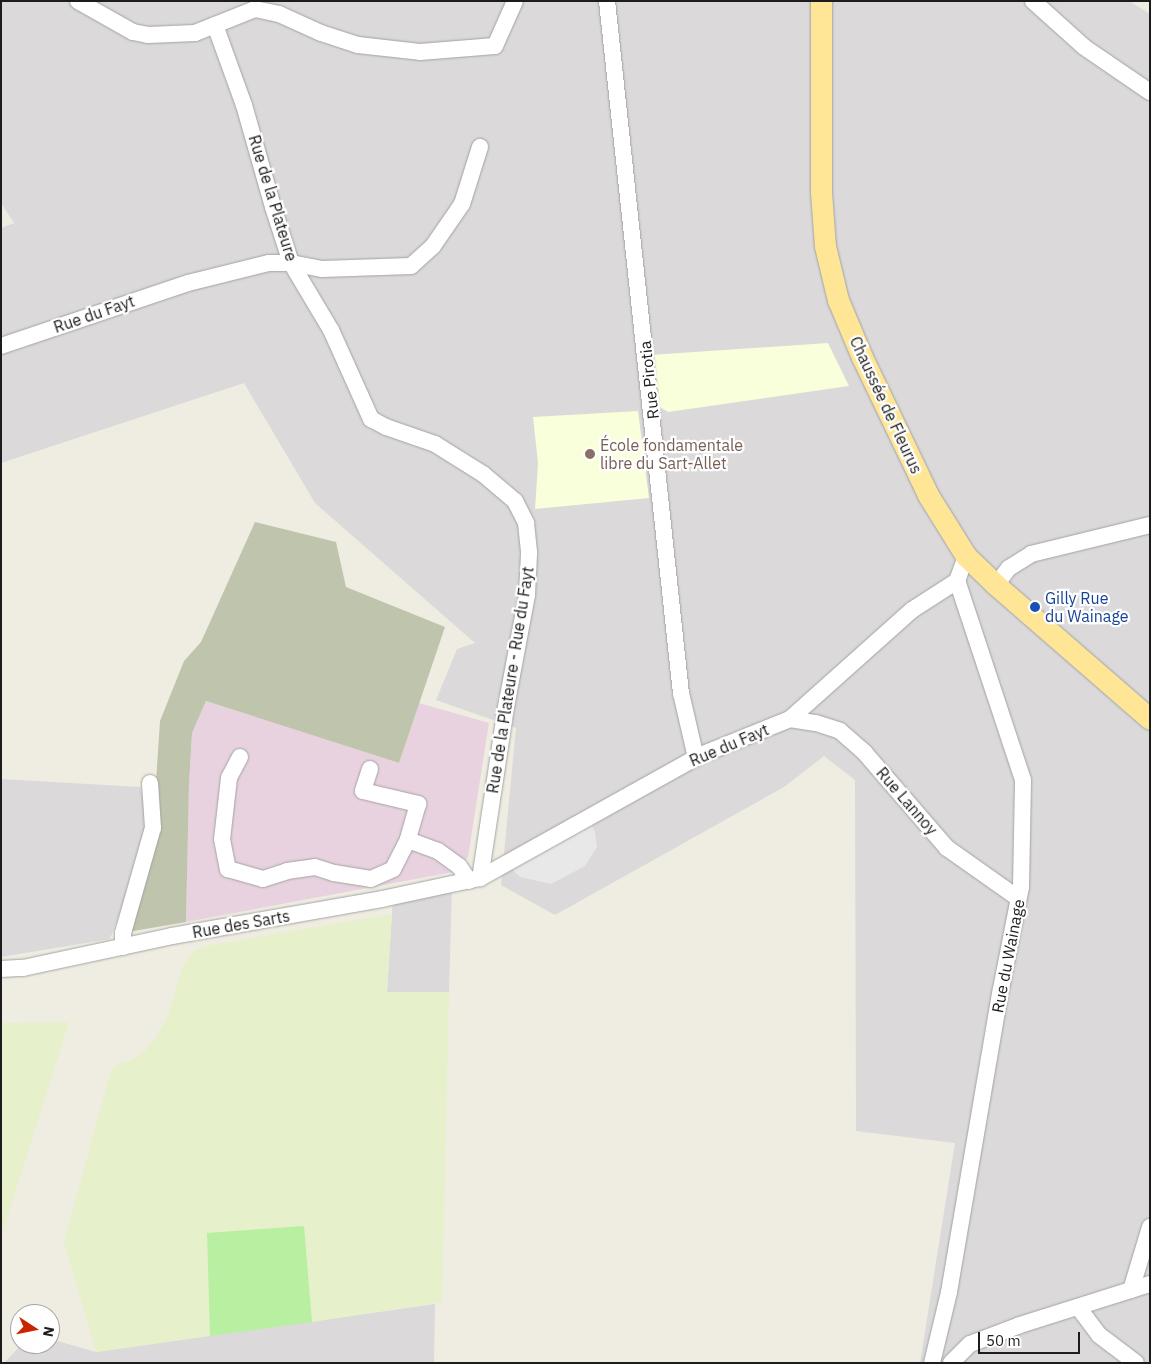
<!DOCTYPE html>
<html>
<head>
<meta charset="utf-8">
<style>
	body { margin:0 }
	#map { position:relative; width:1151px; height:1364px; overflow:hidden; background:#efede1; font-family:"IBM Plex Sans",sans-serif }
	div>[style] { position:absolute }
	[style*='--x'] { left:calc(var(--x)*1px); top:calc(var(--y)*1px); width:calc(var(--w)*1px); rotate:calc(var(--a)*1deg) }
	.residential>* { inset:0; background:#dbd9d9 }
	.industrial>* { inset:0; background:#e9d2e0 }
	.education>* { inset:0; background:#f8ffda }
	.construction>* { inset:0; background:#bfc4ac }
	.farmland>* { inset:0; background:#e6f0ca }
	.grass>* { inset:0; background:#b8efa1 }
	.parking>* { inset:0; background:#e8e8e8 }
	.roads { filter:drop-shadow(0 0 1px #a3a3a3) drop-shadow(0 0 1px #a3a3a3) }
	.minor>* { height:16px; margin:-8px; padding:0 8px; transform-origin:8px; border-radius:8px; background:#fff }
	.major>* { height:21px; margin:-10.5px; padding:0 10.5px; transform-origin:10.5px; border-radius:10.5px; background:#ffe696 }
	.dots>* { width:14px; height:14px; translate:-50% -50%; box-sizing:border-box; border:2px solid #fff; border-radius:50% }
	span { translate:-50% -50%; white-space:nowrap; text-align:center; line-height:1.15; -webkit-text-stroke:4.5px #fff; paint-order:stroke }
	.street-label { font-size:16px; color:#1c1c1c }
	.education-label { font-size:16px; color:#785e54 }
	.left { translate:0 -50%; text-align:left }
	.transit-label { font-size:16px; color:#164399 }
	.frame { position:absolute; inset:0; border:2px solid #1c1c1c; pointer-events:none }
	.north { position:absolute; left:10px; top:1304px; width:50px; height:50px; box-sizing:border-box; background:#fff; border:1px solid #a4a4a4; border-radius:50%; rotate:101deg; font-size:14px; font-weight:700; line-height:20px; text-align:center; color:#1c1c1c }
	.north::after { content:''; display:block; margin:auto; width:18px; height:22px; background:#c92600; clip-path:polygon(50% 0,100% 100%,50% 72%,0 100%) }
	.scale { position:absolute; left:978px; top:1332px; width:102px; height:22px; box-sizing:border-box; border:2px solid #1c1c1c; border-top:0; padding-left:6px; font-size:15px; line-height:18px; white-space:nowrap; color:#1c1c1c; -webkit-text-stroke:4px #fff; paint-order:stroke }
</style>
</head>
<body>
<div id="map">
	<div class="residential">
		<div style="clip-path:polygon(1px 1px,1129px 1px,1150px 14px,1150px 1363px,920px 1363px,955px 1143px,856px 1131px,855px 780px,824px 756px,784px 787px,555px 915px,501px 885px,516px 728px,436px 700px,457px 649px,475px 643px,315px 503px,244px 383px,1px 463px,1px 228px,14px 223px,1px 203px)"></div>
		<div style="clip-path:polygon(1px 779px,140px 787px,153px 826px,110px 939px,1px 957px)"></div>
		<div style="clip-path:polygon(452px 885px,449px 992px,387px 992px,393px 897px)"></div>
		<div style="clip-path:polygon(435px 1304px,434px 1363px,4px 1363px,22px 1344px,50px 1344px,50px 1339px,96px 1352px)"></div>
	</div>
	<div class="industrial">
		<div style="clip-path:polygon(206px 701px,399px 763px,419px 703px,489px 723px,468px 857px,453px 872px,186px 922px,189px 785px,192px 733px)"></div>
	</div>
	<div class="education">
		<div style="clip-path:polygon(828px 343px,849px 386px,668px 412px,655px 404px,650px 355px)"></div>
		<div style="clip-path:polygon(638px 411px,649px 498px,535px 509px,538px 463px,533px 417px)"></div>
	</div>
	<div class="construction">
		<div style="clip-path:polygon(255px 522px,336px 542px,346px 587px,445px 627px,399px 763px,206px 701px,192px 733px,189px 785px,186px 922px,128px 932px,156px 782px,160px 721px,184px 661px,201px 642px)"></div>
	</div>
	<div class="farmland">
		<div style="clip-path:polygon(392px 914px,387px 992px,449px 992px,442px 1302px,312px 1322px,304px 1227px,207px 1234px,210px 1336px,96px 1352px,64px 1242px,110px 1074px,116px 1065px,132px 1060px,145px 1051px,155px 1039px,168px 1016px,182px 968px,193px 952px,206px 946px)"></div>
		<div style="clip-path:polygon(69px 1022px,1px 1237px,1px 1023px)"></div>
	</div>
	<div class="grass">
		<div style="clip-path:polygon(304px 1226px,312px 1322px,210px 1336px,207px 1233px)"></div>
	</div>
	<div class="parking">
		<div style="clip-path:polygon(591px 823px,595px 832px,597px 847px,585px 866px,551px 884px,520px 877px,511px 868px)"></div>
	</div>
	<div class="roads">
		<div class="minor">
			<div style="--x:78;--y:1;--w:63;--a:29.4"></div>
			<div style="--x:133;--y:32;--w:15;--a:11"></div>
			<div style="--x:148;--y:35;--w:47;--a:-2.4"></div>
			<div style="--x:195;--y:33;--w:65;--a:-21.8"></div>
			<div style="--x:607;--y:1;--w:696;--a:83.9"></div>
			<div style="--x:681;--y:693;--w:67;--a:77"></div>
			<div style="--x:1033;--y:1;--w:69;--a:42"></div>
			<div style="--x:1084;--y:47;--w:80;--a:34.3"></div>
			<div style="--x:255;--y:9;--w:25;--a:12"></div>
			<div style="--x:279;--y:14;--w:46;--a:24.3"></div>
			<div style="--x:321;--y:33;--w:39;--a:18"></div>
			<div style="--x:358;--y:45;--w:62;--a:6.4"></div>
			<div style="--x:420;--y:52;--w:75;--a:-4.6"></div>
			<div style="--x:495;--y:46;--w:49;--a:-66"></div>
			<div style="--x:215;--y:25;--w:85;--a:70.1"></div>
			<div style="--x:244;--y:105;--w:106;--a:74.1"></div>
			<div style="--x:273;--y:207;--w:59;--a:72.2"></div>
			<div style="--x:291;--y:263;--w:78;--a:59.2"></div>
			<div style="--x:331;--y:330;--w:98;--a:65.8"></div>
			<div style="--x:371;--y:419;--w:17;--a:28"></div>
			<div style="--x:386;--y:427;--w:52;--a:19.1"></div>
			<div style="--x:435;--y:444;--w:57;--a:32"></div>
			<div style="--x:483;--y:474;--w:42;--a:40.2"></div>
			<div style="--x:515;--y:501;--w:25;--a:63"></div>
			<div style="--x:526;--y:523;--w:31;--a:84"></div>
			<div style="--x:529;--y:554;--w:41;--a:92.8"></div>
			<div style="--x:527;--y:595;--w:114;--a:100.6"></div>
			<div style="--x:506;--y:707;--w:173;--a:98.6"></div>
			<div style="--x:1;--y:346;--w:197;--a:-18.6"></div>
			<div style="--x:188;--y:283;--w:83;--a:-13.9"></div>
			<div style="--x:269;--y:263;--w:22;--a:0"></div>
			<div style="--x:291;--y:263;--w:32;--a:11"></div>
			<div style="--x:322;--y:269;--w:89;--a:-1.9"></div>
			<div style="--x:411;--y:266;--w:30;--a:-42"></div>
			<div style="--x:433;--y:246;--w:51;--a:-55.4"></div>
			<div style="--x:462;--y:204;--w:60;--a:-72.5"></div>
			<div style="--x:996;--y:585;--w:21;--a:-53"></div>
			<div style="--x:1009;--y:568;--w:26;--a:-32"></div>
			<div style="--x:1031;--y:554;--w:122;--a:-13.7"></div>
			<div style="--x:790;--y:719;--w:26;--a:9"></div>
			<div style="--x:816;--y:723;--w:25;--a:18"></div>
			<div style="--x:840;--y:731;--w:33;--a:41"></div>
			<div style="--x:865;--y:753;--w:125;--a:49.2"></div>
			<div style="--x:947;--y:848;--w:87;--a:35.2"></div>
			<div style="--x:240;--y:757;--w:24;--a:118"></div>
			<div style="--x:229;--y:778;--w:61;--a:96.5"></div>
			<div style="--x:222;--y:839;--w:31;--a:79"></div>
			<div style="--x:228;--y:869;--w:36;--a:16"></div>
			<div style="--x:263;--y:879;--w:25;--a:-18"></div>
			<div style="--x:287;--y:871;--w:28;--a:-8"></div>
			<div style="--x:315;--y:867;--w:20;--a:18"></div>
			<div style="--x:334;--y:873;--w:37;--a:9"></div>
			<div style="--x:371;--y:879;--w:24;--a:-24"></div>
			<div style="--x:393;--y:869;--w:33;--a:-63"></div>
			<div style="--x:370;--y:769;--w:23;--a:108"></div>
			<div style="--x:363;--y:791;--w:57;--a:13.3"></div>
			<div style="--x:418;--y:804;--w:37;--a:106"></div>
			<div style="--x:408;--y:840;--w:32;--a:20"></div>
			<div style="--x:438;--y:851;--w:26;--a:36"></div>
			<div style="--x:459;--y:866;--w:18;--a:56"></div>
			<div style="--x:123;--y:947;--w:14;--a:-90"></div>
			<div style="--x:123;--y:933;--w:109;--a:-74.1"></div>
			<div style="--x:153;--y:828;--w:45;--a:-93.8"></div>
			<div style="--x:1;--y:969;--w:22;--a:-3"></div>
			<div style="--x:23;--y:968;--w:152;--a:-12.1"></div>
			<div style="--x:172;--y:936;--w:213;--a:-10"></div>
			<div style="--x:382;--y:899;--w:100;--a:-12.1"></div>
			<div style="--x:480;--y:878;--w:253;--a:-29.1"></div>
			<div style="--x:701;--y:755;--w:96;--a:-22"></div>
			<div style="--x:790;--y:719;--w:164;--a:-41.8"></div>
			<div style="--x:912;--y:610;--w:54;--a:-32.8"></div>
			<div style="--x:1131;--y:1290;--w:66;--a:-73.2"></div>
			<div style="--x:1078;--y:1307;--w:35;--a:53"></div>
			<div style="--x:1099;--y:1335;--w:46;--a:37.1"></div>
			<div style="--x:932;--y:1363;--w:73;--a:-76.5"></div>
			<div style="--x:949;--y:1292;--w:307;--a:-80.3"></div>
			<div style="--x:1001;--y:989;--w:104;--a:-78.9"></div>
			<div style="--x:1021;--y:887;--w:107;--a:-88.9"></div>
			<div style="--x:1023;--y:780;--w:210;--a:-108.3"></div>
			<div style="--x:957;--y:581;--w:27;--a:-70"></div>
			<div style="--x:951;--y:1363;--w:27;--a:-45"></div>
			<div style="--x:970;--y:1344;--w:53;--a:-20.8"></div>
			<div style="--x:1020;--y:1325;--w:136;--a:-17.5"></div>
		</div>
		<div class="major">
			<div style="--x:821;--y:1;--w:191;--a:90"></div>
			<div style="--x:821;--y:192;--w:54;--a:85.8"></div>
			<div style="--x:825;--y:246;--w:56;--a:76.5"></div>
			<div style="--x:838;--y:300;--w:62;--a:67.2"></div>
			<div style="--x:862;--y:357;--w:153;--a:64.4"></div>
			<div style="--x:928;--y:495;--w:72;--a:58.1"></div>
			<div style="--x:966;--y:556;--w:42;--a:44"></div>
			<div style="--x:996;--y:585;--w:204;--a:41"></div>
		</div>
	</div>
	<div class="dots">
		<div style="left:590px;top:454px;background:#8d6e63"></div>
		<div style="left:1035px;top:607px;background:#1a4fb4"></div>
	</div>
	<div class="street-label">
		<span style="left:273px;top:198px;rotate:73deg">Rue de la Plateure</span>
		<span style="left:94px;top:314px;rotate:-19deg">Rue du Fayt</span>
		<span style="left:649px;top:380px;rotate:-96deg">Rue Pirotia</span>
		<span style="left:886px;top:405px;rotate:65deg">Chaussée de Fleurus</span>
		<span style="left:510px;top:680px;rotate:-81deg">Rue de la Plateure - Rue du Fayt</span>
		<span style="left:729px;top:745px;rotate:-23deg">Rue du Fayt</span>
		<span style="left:907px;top:801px;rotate:49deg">Rue Lannoy</span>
		<span style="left:241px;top:924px;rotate:-10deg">Rue des Sarts</span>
		<span style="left:1008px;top:956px;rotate:-79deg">Rue du Wainage</span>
	</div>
	<div class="education-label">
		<span class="left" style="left:600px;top:454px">École fondamentale<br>libre du Sart-Allet</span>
	</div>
	<div class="transit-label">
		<span class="left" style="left:1045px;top:607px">Gilly Rue<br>du Wainage</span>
	</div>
	<div class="frame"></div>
	<div class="north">N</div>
	<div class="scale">50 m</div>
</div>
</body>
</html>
